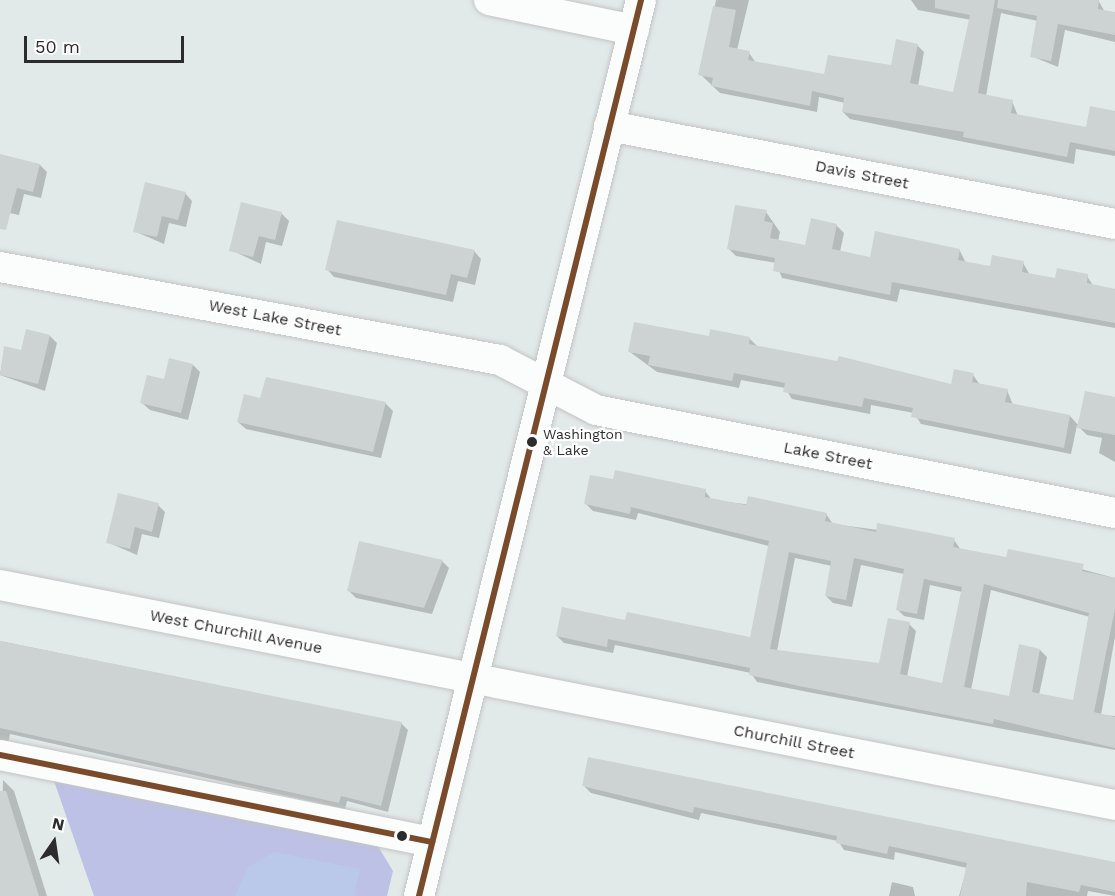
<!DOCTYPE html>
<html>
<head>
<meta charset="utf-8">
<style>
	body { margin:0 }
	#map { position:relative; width:1115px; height:896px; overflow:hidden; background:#e2eae9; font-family:"Work Sans",sans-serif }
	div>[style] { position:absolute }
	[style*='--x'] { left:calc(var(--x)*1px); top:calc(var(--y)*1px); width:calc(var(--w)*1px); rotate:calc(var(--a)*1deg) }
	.green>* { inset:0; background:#bdc1e5 }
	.pitch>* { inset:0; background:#bac9e9 }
	.shadow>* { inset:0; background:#0003 }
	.building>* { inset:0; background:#cdd3d2 }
	.roads { filter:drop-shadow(0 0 2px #c3c4c4) drop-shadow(0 0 2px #c3c4c4) }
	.minor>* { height:30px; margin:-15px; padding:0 15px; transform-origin:15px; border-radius:15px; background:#fbfcfc }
	.bus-1>* { height:6px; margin:-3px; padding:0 3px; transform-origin:3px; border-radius:3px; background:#7a4b2a }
	.dots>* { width:16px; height:16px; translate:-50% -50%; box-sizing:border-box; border:3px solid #fff; border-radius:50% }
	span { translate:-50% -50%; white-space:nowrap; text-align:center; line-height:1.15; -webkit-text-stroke:4.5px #fff; paint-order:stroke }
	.bus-label { font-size:14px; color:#2c2c2c }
	.left { translate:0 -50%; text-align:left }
	.street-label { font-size:16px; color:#2c2c2c }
	.north { position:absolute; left:24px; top:812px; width:60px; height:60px; -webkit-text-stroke:4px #fff; paint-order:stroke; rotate:13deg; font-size:16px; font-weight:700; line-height:24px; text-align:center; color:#2c2c2c }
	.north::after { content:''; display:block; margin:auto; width:21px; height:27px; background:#2c2c2c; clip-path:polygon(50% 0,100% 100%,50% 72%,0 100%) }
	.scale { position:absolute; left:24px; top:36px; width:160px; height:27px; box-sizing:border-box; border:3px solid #2c2c2c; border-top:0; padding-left:8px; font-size:18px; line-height:21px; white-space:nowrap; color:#2c2c2c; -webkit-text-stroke:4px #fff; paint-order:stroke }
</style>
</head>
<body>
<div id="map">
	<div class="green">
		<div style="clip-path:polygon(53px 778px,376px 843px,393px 871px,387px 896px,94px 896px)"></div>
	</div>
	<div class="pitch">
		<div style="clip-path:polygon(274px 852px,360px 869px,354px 896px,235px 896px,248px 867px)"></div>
	</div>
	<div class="shadow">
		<div style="clip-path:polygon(716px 0,749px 0,737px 50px,749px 53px,756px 63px,825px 76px,893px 67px,917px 45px,924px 52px,918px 86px,955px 94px,971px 20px,918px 10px,911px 0,1098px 0,1105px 12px,1115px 14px,1115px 42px,1065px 30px,1058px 67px,1031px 56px,1038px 21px,1001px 13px,986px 96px,1012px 101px,1018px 116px,1087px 129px,1115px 112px,1115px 156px,1076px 149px,1074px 164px,850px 119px,843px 112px,845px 103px,819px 97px,817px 112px,720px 93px,700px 74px)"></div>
		<div style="clip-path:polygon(0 156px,40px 165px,47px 172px,41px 198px,24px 194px,19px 215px,0 211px)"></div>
		<div style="clip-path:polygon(185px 193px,192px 201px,186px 227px,169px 223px,164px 244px,134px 231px)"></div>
		<div style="clip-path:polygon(766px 212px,780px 232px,778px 241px,806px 246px,836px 225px,844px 233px,840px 252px,871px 259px,960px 251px,966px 263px,991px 268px,1023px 263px,1030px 275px,1056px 280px,1087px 276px,1094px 287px,1115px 292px,1115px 328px,900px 289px,897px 302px,782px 278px,776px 263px,736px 256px,728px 248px)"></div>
		<div style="clip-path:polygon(281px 213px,289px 221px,282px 246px,266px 242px,261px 264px,231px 250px)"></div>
		<div style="clip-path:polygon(474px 251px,481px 259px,475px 285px,458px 281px,453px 302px,334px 277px,327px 269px)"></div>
		<div style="clip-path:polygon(50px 336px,57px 343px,45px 391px,0 375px,5px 347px,22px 352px)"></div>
		<div style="clip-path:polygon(710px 338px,749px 338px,757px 346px,952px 386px,973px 375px,980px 385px,1007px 390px,1013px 405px,1070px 416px,1079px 426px,1115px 398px,1115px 462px,1099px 453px,1102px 438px,1087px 435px,1077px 425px,1071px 454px,921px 424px,914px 413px,871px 405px,870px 414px,792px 399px,785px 388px,741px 380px,739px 388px,657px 372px,630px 352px)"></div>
		<div style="clip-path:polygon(193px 365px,200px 372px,188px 420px,150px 410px,142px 403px)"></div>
		<div style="clip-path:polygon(262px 400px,385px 403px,393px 411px,381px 458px,246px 429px,238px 422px)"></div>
		<div style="clip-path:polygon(evenodd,705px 491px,712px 500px,826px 514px,833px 524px,954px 540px,961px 550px,1007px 559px,1009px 550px,1115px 578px,1115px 637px,1101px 715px,1115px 716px,1115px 750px,808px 692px,757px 682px,751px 673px,615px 645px,613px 653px,564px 643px,557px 636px,626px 622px,751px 639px,769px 546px,638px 513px,636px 520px,593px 511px,586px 504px,705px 491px,795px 558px,832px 566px,826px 596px,833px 603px,852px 607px,861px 565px,904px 574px,897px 609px,904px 616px,924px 620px,930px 585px,962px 592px,944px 685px,907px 677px,916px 631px,909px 624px,881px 664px,777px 651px,795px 558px,705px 491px,991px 590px,1090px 617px,1075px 702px,1039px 695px,1047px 657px,1040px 650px,1010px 698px,971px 690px,991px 590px)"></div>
		<div style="clip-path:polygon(158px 505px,165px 512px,159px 538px,142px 534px,137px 555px,107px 542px)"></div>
		<div style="clip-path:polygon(442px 561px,449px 568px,432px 614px,356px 598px,348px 590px)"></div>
		<div style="clip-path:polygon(0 641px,401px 723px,408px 730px,388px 812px,347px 801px,345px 809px,10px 734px,8px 744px,0 742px)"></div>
		<div style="clip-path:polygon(3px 780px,14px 791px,47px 896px,0 896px)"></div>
		<div style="clip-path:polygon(584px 786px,1115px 863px,1115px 896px,1088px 891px,1087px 896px,959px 896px,967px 868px,895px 852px,894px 860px,844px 850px,838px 841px,701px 813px,699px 820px,591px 793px)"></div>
		<div style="clip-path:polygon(892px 882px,913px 887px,915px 896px,889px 896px)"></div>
	</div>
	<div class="building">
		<div style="clip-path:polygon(935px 0,995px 0,978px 93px,1013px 100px,1011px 113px,1086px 127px,1090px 106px,1115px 111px,1115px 151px,1070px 142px,1067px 157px,963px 137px,964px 132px,842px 112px,844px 98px,812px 91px,810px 106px,711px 86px,713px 78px,698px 75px,713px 6px,736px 10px,729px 47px,750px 51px,748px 60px,824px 74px,828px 55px,891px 65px,896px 39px,918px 44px,910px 83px,953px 92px,970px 15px,935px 8px)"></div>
		<div style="clip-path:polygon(998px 0,1099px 0,1098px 9px,1115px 12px,1115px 35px,1058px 24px,1051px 61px,1030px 57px,1037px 16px,997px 8px)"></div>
		<div style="clip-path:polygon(0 154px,40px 164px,33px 192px,17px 188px,6px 230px,0 229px)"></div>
		<div style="clip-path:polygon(145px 182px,186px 192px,178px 220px,162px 216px,157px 237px,133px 232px)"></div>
		<div style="clip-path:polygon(241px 202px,282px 212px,275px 240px,259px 236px,253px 257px,229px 251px)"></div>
		<div style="clip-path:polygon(735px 205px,767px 210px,764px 221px,773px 223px,770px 238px,805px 245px,811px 218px,837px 224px,832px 249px,870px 257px,875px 231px,960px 249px,958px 260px,990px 266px,992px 255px,1024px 261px,1022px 272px,1055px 278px,1057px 268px,1088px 274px,1087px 283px,1115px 289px,1115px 323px,892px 282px,890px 295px,773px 271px,775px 258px,727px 249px)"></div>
		<div style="clip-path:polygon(337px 220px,475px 250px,467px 278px,451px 274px,446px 295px,325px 270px)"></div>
		<div style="clip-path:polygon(634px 322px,709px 336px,710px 329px,750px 337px,749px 344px,837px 361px,839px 356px,951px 384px,954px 369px,974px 373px,972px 382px,1008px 389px,1005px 402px,1070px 415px,1064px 448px,911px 417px,913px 408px,864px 398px,862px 407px,783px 392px,785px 383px,734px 373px,732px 381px,648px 365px,650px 356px,628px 352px)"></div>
		<div style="clip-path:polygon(26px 329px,50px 335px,38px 384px,0 375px,4px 346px,21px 350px)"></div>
		<div style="clip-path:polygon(169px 358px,193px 364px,181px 413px,140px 403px,147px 375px,164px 379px)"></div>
		<div style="clip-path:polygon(266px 377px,386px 402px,373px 452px,237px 422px,244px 394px,260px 398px)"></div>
		<div style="clip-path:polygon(1085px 391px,1115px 397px,1115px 435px,1077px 428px)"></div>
		<div style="clip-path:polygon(evenodd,615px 470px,706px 489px,705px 497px,746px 505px,748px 496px,827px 513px,825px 521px,876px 532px,877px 523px,925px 532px,955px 538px,953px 547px,1006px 557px,1008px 549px,1084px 564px,1082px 571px,1115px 578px,1115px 609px,1094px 712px,1115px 717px,1115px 748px,994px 719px,993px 724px,799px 686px,749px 675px,750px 668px,608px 639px,607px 647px,556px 636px,562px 607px,625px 620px,627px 612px,750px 637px,769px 541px,631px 507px,630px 514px,584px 504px,590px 475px,613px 479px,615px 470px,789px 552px,831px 561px,825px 596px,846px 600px,854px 558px,904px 569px,896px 610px,917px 614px,924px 579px,962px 587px,942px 683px,900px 674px,910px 622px,888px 618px,879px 663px,770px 649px,789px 552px,615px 470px,984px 584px,1089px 613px,1073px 700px,1032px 692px,1040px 649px,1019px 644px,1009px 696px,964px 687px,984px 584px)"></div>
		<div style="clip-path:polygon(118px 493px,159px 503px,152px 532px,135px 527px,130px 549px,106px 543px)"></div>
		<div style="clip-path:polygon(359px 541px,443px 560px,424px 608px,347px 591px)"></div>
		<div style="clip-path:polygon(0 641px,402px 722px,381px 806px,341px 796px,339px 803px,0 728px)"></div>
		<div style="clip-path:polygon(588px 757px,1115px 862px,1115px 892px,1081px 885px,1079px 892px,1027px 882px,1026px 896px,960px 896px,967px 863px,889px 846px,887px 854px,836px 843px,837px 836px,694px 807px,693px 813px,582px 786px)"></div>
		<div style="clip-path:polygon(0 791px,6px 791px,39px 896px,0 896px)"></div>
	</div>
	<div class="roads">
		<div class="minor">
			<div style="--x:489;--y:0;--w:148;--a:11.7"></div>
			<div style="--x:609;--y:126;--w:515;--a:10.96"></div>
			<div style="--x:0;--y:267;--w:509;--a:10.54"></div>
			<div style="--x:500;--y:360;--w:108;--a:27.5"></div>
			<div style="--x:596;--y:410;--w:529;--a:11.22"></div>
			<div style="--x:0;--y:585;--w:1136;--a:11.16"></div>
			<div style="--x:0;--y:755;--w:441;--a:11.4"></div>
			<div style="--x:419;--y:896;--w:923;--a:-76.08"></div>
		</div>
	</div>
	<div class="bus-1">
		<div style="--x:0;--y:755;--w:441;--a:11.4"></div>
		<div style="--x:419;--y:896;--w:923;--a:-76.08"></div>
	</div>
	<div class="dots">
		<div style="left:532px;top:442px;background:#2c2c2c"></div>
		<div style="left:402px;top:836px;background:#2c2c2c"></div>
	</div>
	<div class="bus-label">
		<span class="left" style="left:543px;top:442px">Washington<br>&amp; Lake</span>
	</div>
	<div class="street-label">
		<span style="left:862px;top:175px;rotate:11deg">Davis Street</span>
		<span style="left:275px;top:318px;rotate:11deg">West Lake Street</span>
		<span style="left:828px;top:456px;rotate:11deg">Lake Street</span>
		<span style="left:236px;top:632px;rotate:11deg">West Churchill Avenue</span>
		<span style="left:794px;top:742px;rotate:11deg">Churchill Street</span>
	</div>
	<div class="north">N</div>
	<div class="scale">50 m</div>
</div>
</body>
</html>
